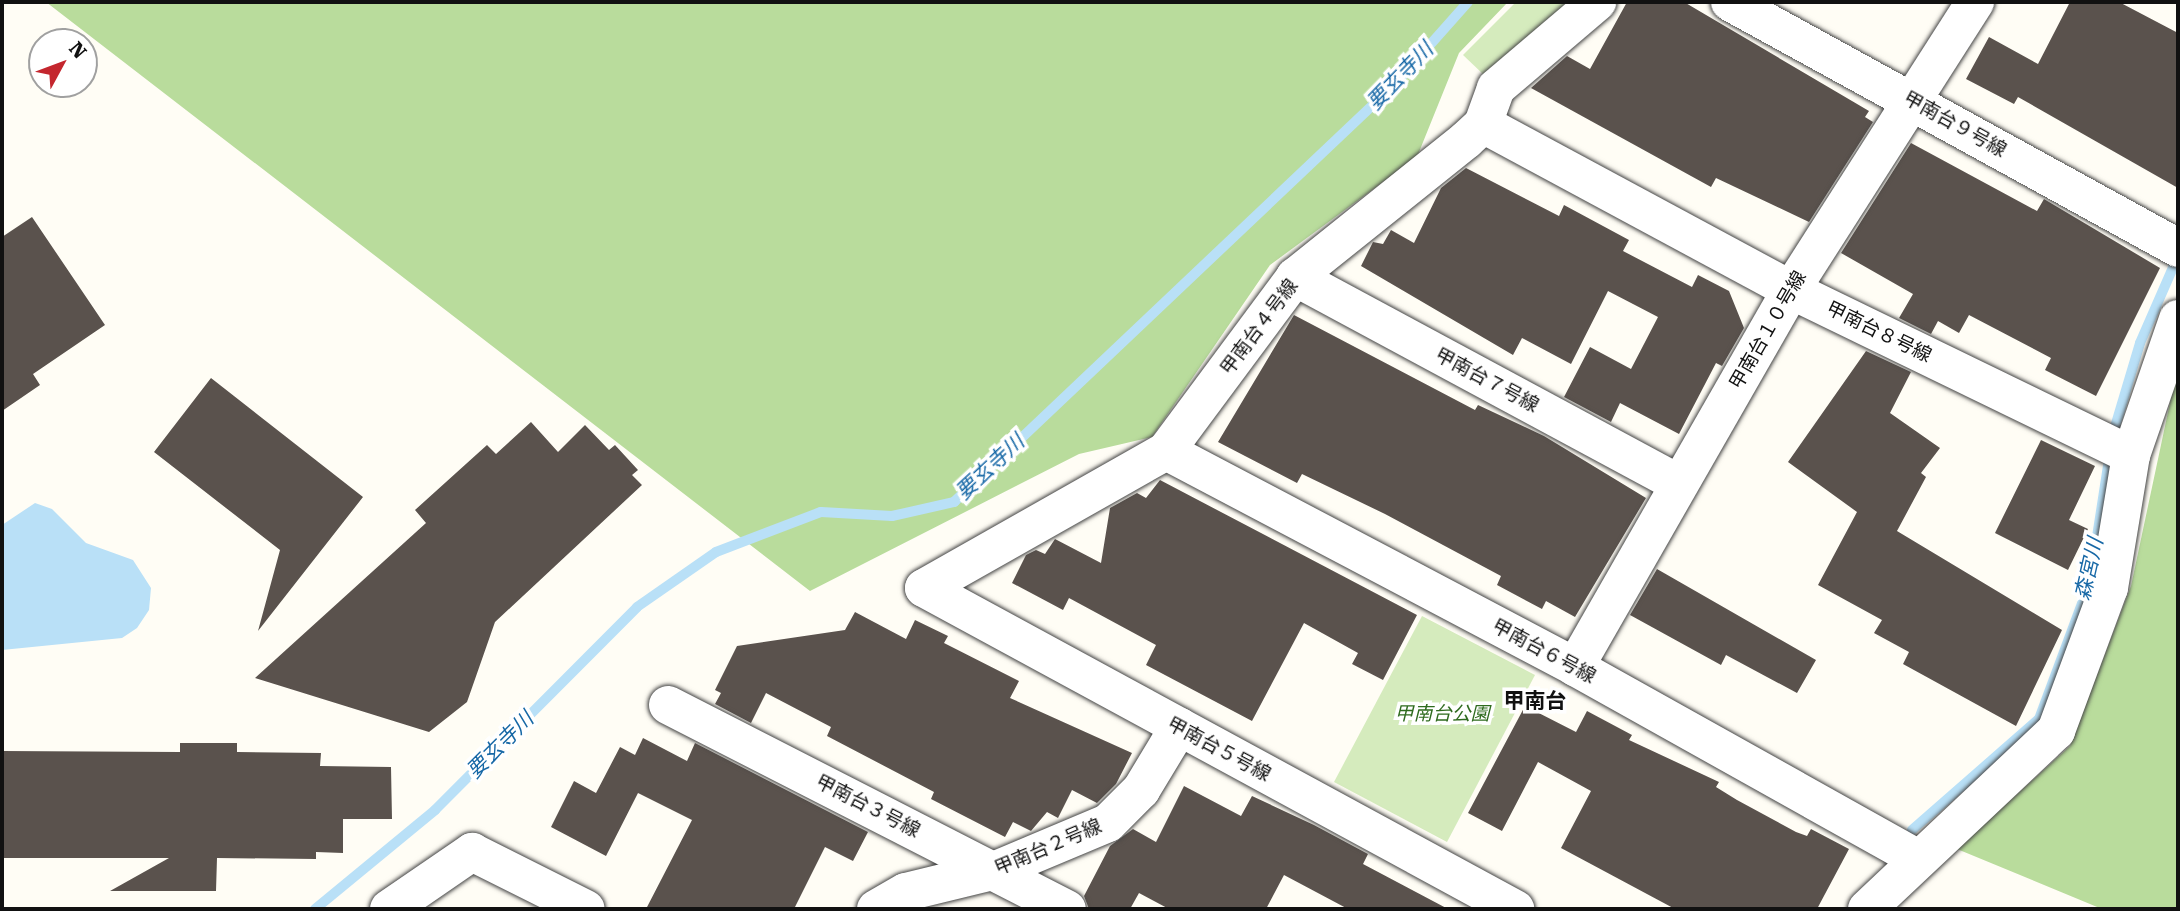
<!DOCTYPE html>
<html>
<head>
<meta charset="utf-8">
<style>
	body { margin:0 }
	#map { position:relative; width:2180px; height:911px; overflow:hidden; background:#fffdf5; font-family:"Roboto Serif","Noto Sans JP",serif }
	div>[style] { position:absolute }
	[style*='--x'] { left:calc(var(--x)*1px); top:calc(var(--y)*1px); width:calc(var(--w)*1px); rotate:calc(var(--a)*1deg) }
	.green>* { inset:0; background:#d5ebbd }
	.forest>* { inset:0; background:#b9dc9c }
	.water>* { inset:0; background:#b9e0f7 }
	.stream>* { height:10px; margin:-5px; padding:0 5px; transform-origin:5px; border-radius:5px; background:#b9e0f7 }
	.building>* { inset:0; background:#5a524d }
	.roads { filter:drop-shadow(0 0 2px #444) drop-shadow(0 0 2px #444) }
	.minor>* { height:38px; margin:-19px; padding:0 19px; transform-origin:19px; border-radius:19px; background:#fff }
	span { translate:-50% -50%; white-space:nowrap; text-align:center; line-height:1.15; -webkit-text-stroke:7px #fff; paint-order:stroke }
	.street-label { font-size:19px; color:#111 }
	.park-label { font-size:19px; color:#2f6b1f; font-style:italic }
	.water-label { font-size:21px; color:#1768a6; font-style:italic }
	.neighbourhood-label { font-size:21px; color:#111; font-weight:700 }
	.frame { position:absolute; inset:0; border:4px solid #111; pointer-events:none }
	.north { position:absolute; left:28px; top:28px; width:70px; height:70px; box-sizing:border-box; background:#fff; border:2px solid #a0a0a0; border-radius:50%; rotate:49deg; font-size:19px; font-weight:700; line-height:28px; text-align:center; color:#111 }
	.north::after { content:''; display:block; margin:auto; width:24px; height:32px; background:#c4262e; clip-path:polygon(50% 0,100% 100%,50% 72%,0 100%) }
</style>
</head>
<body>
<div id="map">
	<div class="green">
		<div style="clip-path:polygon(1516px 2px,1569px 2px,1484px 75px,1463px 55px)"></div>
		<div style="clip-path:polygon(1422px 616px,1535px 675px,1447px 842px,1334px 782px)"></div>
	</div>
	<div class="forest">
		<div style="clip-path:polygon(46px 2px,1508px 2px,1459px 53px,1417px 157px,1270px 265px,1152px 437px,1079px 454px,810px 591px)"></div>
		<div style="clip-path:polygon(2178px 365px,2178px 909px,2102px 909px,1957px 849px,2070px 746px,2131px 586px)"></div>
	</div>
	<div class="water">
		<div style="clip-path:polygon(35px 503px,52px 509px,86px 543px,133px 560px,151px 588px,149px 610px,137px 628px,122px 638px,2px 650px,2px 525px)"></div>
	</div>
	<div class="stream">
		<div style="--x:2112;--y:437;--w:98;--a:-73.4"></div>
		<div style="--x:2140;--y:343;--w:95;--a:-66.4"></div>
		<div style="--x:1912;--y:830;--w:169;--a:-41.2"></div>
		<div style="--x:2039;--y:719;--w:146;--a:-69.6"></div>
		<div style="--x:2090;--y:582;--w:131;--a:-81.2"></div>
		<div style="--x:315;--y:909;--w:156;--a:-39.5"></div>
		<div style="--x:435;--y:810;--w:286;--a:-45.1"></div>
		<div style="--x:637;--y:607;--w:96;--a:-34.8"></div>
		<div style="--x:716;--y:552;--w:112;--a:-20.9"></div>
		<div style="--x:821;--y:512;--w:71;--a:3.2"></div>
		<div style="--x:892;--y:516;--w:64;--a:-12.7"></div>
		<div style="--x:954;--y:502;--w:610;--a:-43.47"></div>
		<div style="--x:1397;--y:82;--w:107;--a:-48.4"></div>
	</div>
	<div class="building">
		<div style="clip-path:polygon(1627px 2px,1684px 2px,1869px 111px,1865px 117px,1873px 122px,1809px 222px,1716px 178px,1711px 187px,1531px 88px,1567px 56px,1590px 69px)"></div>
		<div style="clip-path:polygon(2070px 2px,2119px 2px,2178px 33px,2178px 188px,2018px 97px,2014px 104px,1966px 79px,1989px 37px,2038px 64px)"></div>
		<div style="clip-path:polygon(1911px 143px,2037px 211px,2044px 199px,2160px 268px,2096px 396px,2045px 370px,2051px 358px,1969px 315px,1959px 333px,1938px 321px,1931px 334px,1899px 318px,1913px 294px,1841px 253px)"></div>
		<div style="clip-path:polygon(1466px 168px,1559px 216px,1564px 205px,1629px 240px,1623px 251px,1692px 287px,1698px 275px,1729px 291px,1744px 328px,1722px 366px,1716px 363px,1679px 434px,1620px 403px,1611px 422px,1564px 397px,1590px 347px,1631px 369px,1658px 317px,1608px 291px,1571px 364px,1522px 338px,1513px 355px,1361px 266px,1373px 242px,1383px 244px,1391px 230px,1414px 243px,1441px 188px)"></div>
		<div style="clip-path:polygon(32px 217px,105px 325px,33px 374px,40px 385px,2px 411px,2px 237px)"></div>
		<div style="clip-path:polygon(1294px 315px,1475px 410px,1478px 405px,1544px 436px,1646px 498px,1575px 617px,1546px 601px,1542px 609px,1497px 585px,1501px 576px,1385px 514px,1302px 474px,1297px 483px,1218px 442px)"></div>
		<div style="clip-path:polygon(1866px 351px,1911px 372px,1890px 413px,1940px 448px,1921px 473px,1926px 477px,1897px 531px,2062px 630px,2016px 726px,1903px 664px,1909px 652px,1874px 633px,1882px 620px,1818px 585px,1857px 512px,1788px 462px)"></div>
		<div style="clip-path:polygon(211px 378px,363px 497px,258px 631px,280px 550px,154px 452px)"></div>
		<div style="clip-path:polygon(531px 422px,558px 452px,585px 425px,609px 450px,615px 445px,638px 470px,632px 475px,642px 485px,495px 622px,467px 702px,429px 732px,255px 678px,426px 523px,415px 510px,487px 445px,496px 454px)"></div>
		<div style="clip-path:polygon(2041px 440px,2095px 466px,2069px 520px,2088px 529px,2068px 570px,1995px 533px)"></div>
		<div style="clip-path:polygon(1160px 480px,1417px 615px,1383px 680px,1352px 664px,1358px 653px,1304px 623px,1252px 721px,1146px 665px,1156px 645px,1069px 598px,1063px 610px,1012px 583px,1026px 555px,1036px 550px,1045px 554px,1055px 539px,1101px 563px,1110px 508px,1137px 493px,1146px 498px)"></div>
		<div style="clip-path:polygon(1657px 569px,1816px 660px,1797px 693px,1726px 655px,1721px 665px,1630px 615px)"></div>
		<div style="clip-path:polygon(855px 612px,906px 639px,915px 620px,948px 636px,944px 643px,1019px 681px,1010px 698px,1132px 753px,1116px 784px,1097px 803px,1072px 790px,1058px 818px,1047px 812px,1031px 831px,1013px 822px,1005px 837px,931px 799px,934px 792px,827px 736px,831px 727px,766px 693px,751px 723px,715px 704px,721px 693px,715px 690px,737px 646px,845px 630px)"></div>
		<div style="clip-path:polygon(1525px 706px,1576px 732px,1587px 711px,1632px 735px,1629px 740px,1719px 782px,1716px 787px,1737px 800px,1796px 832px,1807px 836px,1811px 829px,1849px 849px,1817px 909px,1675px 909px,1561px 848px,1591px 791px,1538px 762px,1502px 831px,1468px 813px)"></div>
		<div style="clip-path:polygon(643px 738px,687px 761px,695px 743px,868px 832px,853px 861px,825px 847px,794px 909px,646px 909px,692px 820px,638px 793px,606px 856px,551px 827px,574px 781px,596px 793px,620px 747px,635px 755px)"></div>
		<div style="clip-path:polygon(180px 743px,237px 743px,237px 752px,321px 753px,320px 766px,391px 767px,392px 819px,343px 819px,343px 853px,316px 852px,316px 859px,217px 858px,216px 891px,110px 891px,169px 858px,2px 858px,2px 751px,180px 752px)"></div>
		<div style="clip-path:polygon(1184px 786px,1241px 816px,1252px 796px,1314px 825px,1368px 854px,1363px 864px,1448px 909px,1348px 909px,1284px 875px,1266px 909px,1169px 909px,1139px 893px,1130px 909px,1089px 909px,1084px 896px,1110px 846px,1133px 829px,1156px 842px)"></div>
	</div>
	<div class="roads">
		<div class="minor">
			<div style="--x:1730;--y:2;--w:511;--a:28.77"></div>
			<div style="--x:1483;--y:124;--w:350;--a:28.3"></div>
			<div style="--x:1791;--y:290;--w:378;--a:25.9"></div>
			<div style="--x:1295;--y:277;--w:436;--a:28.3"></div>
			<div style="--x:1166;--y:451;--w:463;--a:27.8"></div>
			<div style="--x:1575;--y:667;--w:393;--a:29.2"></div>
			<div style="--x:924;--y:588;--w:278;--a:-29.5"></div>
			<div style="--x:1166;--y:451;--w:217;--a:-53.4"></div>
			<div style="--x:1295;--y:277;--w:219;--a:-38.7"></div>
			<div style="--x:1466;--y:140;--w:23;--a:-43"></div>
			<div style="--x:1483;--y:124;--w:38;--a:-70"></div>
			<div style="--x:1496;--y:88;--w:133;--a:-40.4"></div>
			<div style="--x:924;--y:588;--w:673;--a:28.51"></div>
			<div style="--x:1575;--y:667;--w:434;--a:-60.2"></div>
			<div style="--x:1791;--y:290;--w:342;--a:-57.4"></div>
			<div style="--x:668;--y:705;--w:448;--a:27.1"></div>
			<div style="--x:389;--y:909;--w:101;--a:-34.5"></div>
			<div style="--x:472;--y:852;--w:127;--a:26.6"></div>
			<div style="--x:876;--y:909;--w:34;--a:-30"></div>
			<div style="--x:906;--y:892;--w:93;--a:-13.7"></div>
			<div style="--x:996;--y:870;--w:121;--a:-22.8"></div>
			<div style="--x:1108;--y:823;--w:47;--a:-45"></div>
			<div style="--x:1141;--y:790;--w:74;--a:-58.9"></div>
			<div style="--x:1867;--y:909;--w:260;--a:-43.3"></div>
			<div style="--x:2056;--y:731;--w:153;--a:-69.7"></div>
			<div style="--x:2109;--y:588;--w:135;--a:-80.6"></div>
			<div style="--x:2131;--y:455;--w:144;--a:-70.9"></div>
		</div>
	</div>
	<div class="street-label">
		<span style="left:1955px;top:124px;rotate:29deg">甲南台９号線</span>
		<span style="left:1259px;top:327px;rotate:-53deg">甲南台４号線</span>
		<span style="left:1768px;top:330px;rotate:-60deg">甲南台１０号線</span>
		<span style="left:1879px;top:332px;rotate:26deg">甲南台８号線</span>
		<span style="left:1487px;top:380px;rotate:28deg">甲南台７号線</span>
		<span style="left:1544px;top:651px;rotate:28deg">甲南台６号線</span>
		<span style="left:1219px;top:749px;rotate:28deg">甲南台５号線</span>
		<span style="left:868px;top:806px;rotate:27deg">甲南台３号線</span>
		<span style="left:1048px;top:847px;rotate:-23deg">甲南台２号線</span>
	</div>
	<div class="park-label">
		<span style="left:1442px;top:714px">甲南台公園</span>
	</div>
	<div class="water-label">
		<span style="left:1400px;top:76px;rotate:-46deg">要玄寺川</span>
		<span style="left:990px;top:467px;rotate:-43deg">要玄寺川</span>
		<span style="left:2089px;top:569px;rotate:-77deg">森宮川</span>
		<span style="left:500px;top:745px;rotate:-45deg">要玄寺川</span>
	</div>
	<div class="neighbourhood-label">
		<span style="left:1535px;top:701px">甲南台</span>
	</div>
	<div class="frame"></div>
	<div class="north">N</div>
</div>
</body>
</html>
